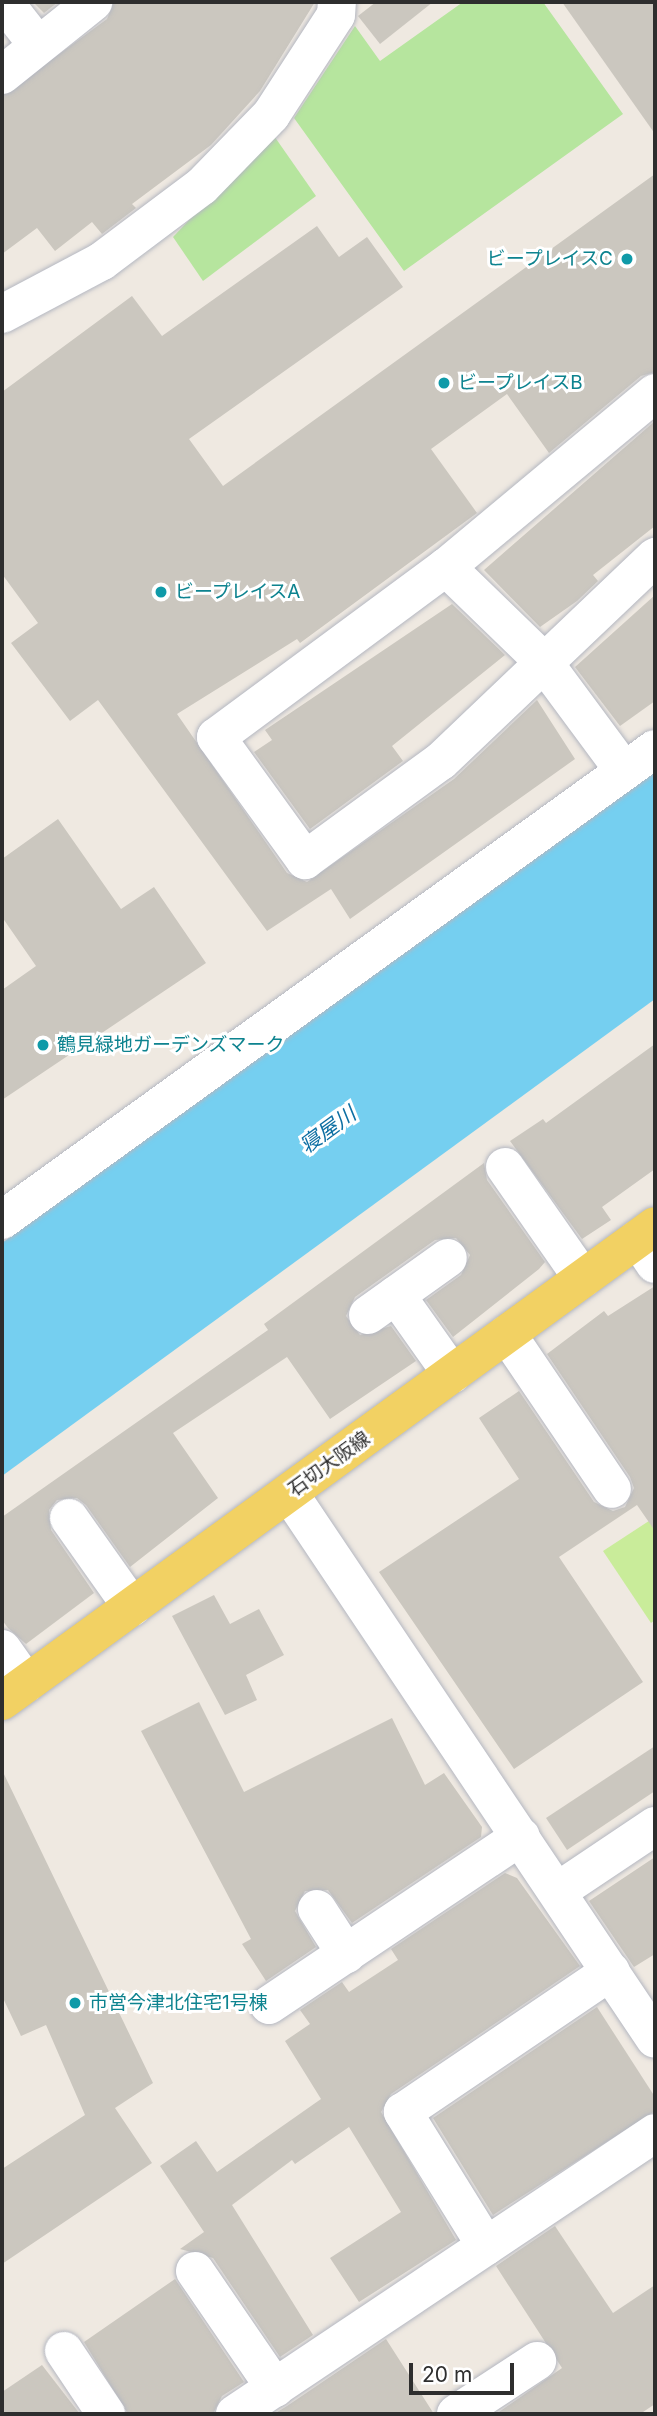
<!DOCTYPE html>
<html>
<head>
<meta charset="utf-8">
<style>
	body { margin:0 }
	#map { position:relative; width:657px; height:2416px; overflow:hidden; background:#efe9e1; font-family:Inter,"Noto Sans JP",sans-serif }
	div>[style] { position:absolute }
	[style*='--x'] { left:calc(var(--x)*1px); top:calc(var(--y)*1px); width:calc(var(--w)*1px); rotate:calc(var(--a)*1deg) }
	.green>* { inset:0; background:#b6e59e }
	.pitch>* { inset:0; background:#c9ec9a }
	.water>* { inset:0; background:#75cff0 }
	.building>* { inset:0; background:#cbc7bf }
	.roads { filter:drop-shadow(0 0 2px #b4b7c1) drop-shadow(0 0 2px #b4b7c1) }
	.minor>* { height:38px; margin:-19px; padding:0 19px; transform-origin:19px; border-radius:19px; background:#fff }
	.major>* { height:38px; margin:-19px; padding:0 19px; transform-origin:19px; border-radius:19px; background:#f2d163 }
	.dots>* { width:19px; height:19px; translate:-50% -50%; box-sizing:border-box; border:4px solid #fff; border-radius:50% }
	span { translate:-50% -50%; white-space:nowrap; text-align:center; line-height:1.15; -webkit-text-stroke:6px #fff; paint-order:stroke }
	.culture-label { font-size:19px; color:#0d838f }
	.right { translate:-100% -50%; text-align:right }
	.left { translate:0 -50%; text-align:left }
	.street-label { font-size:19px; color:#2e2e2e }
	.water-label { font-size:21px; color:#0d6fa3; font-style:italic }
	.frame { position:absolute; inset:0; border:4px solid #2e2e2e; pointer-events:none }
	.scale { position:absolute; left:409px; top:2363px; width:105px; height:32px; box-sizing:border-box; border:4px solid #2e2e2e; border-top:0; padding-left:9px; font-size:21px; line-height:24px; white-space:nowrap; color:#2e2e2e; -webkit-text-stroke:5px #fff; paint-order:stroke }
</style>
</head>
<body>
<div id="map">
	<div class="green">
		<div style="clip-path:polygon(463px 2px,543px 2px,623px 114px,404px 271px,294px 118px,355px 26px,380px 61px)"></div>
		<div style="clip-path:polygon(272px 133px,316px 196px,203px 281px,173px 237px)"></div>
	</div>
	<div class="pitch">
		<div style="clip-path:polygon(655px 1517px,655px 1620px,651px 1623px,603px 1551px)"></div>
	</div>
	<div class="water">
		<div style="clip-path:polygon(655px 770px,655px 999px,2px 1476px,2px 1243px)"></div>
	</div>
	<div class="building">
		<div style="clip-path:polygon(33px 2px,58px 2px,44px 13px)"></div>
		<div style="clip-path:polygon(114px 2px,315px 2px,260px 91px,211px 145px,132px 204px,136px 208px,102px 234px,92px 222px,55px 251px,37px 228px,2px 254px,2px 96px,107px 19px)"></div>
		<div style="clip-path:polygon(376px 2px,433px 2px,380px 44px,358px 16px)"></div>
		<div style="clip-path:polygon(562px 2px,655px 2px,655px 134px)"></div>
		<div style="clip-path:polygon(655px 174px,655px 372px,641px 376px,549px 453px,507px 394px,431px 449px,477px 513px,300px 643px,297px 639px,177px 714px,287px 873px,307px 882px,454px 779px,537px 700px,575px 759px,350px 919px,331px 889px,267px 931px,98px 700px,70px 721px,11px 643px,38px 623px,2px 574px,2px 392px,132px 296px,162px 336px,317px 226px,339px 257px,367px 237px,403px 287px,189px 439px,223px 486px)"></div>
		<div style="clip-path:polygon(655px 421px,655px 526px,593px 575px,598px 581px,577px 601px,540px 627px,484px 570px)"></div>
		<div style="clip-path:polygon(655px 595px,655px 701px,620px 726px,575px 667px)"></div>
		<div style="clip-path:polygon(452px 604px,505px 655px,392px 746px,403px 761px,310px 829px,254px 752px,272px 740px,265px 730px)"></div>
		<div style="clip-path:polygon(58px 819px,121px 909px,154px 887px,206px 963px,2px 1100px,2px 990px,36px 966px,2px 917px,2px 859px)"></div>
		<div style="clip-path:polygon(655px 1044px,655px 1169px,602px 1207px,611px 1220px,582px 1239px,510px 1141px,543px 1119px,546px 1123px)"></div>
		<div style="clip-path:polygon(484px 1163px,487px 1180px,545px 1262px,539px 1269px,453px 1337px,426px 1300px,461px 1275px,470px 1255px,456px 1238px,435px 1240px,355px 1297px,346px 1316px,360px 1335px,391px 1326px,416px 1361px,330px 1419px,287px 1357px,173px 1433px,218px 1498px,130px 1567px,86px 1505px,77px 1498px,57px 1500px,49px 1510px,51px 1530px,94px 1593px,26px 1644px,8px 1628px,2px 1620px,2px 1517px,268px 1330px,264px 1324px)"></div>
		<div style="clip-path:polygon(655px 1286px,655px 1531px,637px 1505px,559px 1557px,643px 1682px,514px 1769px,379px 1572px,519px 1479px,479px 1418px,519px 1391px,594px 1502px,613px 1511px,625px 1507px,634px 1488px,630px 1477px,547px 1354px,604px 1311px,608px 1316px)"></div>
		<div style="clip-path:polygon(214px 1595px,230px 1624px,259px 1609px,284px 1655px,246px 1675px,257px 1700px,225px 1715px,172px 1616px)"></div>
		<div style="clip-path:polygon(199px 1702px,244px 1792px,392px 1718px,425px 1785px,444px 1773px,482px 1827px,481px 1837px,352px 1923px,328px 1890px,305px 1891px,295px 1911px,316px 1947px,266px 1981px,242px 1944px,251px 1939px,141px 1731px)"></div>
		<div style="clip-path:polygon(655px 1746px,655px 1791px,567px 1850px,546px 1818px)"></div>
		<div style="clip-path:polygon(2px 1770px,153px 2083px,115px 2108px,152px 2163px,2px 2264px,2px 2169px,85px 2115px,46px 2025px,21px 2036px,2px 1996px)"></div>
		<div style="clip-path:polygon(655px 1857px,655px 1954px,634px 1967px,589px 1901px)"></div>
		<div style="clip-path:polygon(505px 1873px,517px 1878px,580px 1966px,391px 2094px,381px 2112px,456px 2240px,359px 2302px,330px 2258px,401px 2212px,349px 2127px,295px 2164px,292px 2160px,232px 2205px,313px 2335px,280px 2357px,213px 2258px,180px 2249px,204px 2232px,160px 2166px,196px 2141px,217px 2172px,321px 2099px,285px 2041px,310px 2024px,300px 2010px,342px 1982px,349px 1992px,398px 1960px,391px 1949px)"></div>
		<div style="clip-path:polygon(597px 2007px,655px 2097px,655px 2111px,493px 2215px,433px 2118px)"></div>
		<div style="clip-path:polygon(555px 2226px,613px 2313px,655px 2285px,655px 2404px,640px 2414px,496px 2414px,562px 2368px,496px 2266px)"></div>
		<div style="clip-path:polygon(175px 2279px,244px 2382px,222px 2396px,213px 2414px,128px 2414px,84px 2342px)"></div>
		<div style="clip-path:polygon(386px 2339px,434px 2414px,274px 2414px,287px 2406px)"></div>
		<div style="clip-path:polygon(42px 2365px,80px 2414px,2px 2414px,2px 2392px)"></div>
	</div>
	<div class="roads">
		<div class="minor">
			<div style="--x:4;--y:2;--w:53;--a:51.8"></div>
			<div style="--x:2;--y:75;--w:117;--a:-38.7"></div>
			<div style="--x:2;--y:314;--w:113;--a:-27.9"></div>
			<div style="--x:102;--y:261;--w:125;--a:-36.9"></div>
			<div style="--x:202;--y:186;--w:99;--a:-45.8"></div>
			<div style="--x:271;--y:115;--w:119;--a:-57"></div>
			<div style="--x:336;--y:15;--w:13;--a:-86"></div>
			<div style="--x:655;--y:393;--w:272;--a:140.2"></div>
			<div style="--x:446;--y:567;--w:286;--a:143.5"></div>
			<div style="--x:216;--y:737;--w:152;--a:54.1"></div>
			<div style="--x:305;--y:860;--w:168;--a:-36.1"></div>
			<div style="--x:441;--y:761;--w:296;--a:-43.6"></div>
			<div style="--x:446;--y:567;--w:134;--a:44.1"></div>
			<div style="--x:542;--y:660;--w:138;--a:53.5"></div>
			<div style="--x:505;--y:1167;--w:136;--a:55.1"></div>
			<div style="--x:2;--y:1220;--w:805;--a:-35.8"></div>
			<div style="--x:638;--y:1239;--w:30;--a:56"></div>
			<div style="--x:396;--y:1295;--w:97;--a:54.7"></div>
			<div style="--x:368;--y:1315;--w:98;--a:-35.5"></div>
			<div style="--x:507;--y:1334;--w:187;--a:55.9"></div>
			<div style="--x:289;--y:1493;--w:657;--a:56.16"></div>
			<div style="--x:69;--y:1518;--w:109;--a:54.7"></div>
			<div style="--x:2;--y:1649;--w:42;--a:54.8"></div>
			<div style="--x:558;--y:1891;--w:117;--a:-33.8"></div>
			<div style="--x:317;--y:1909;--w:54;--a:57.2"></div>
			<div style="--x:269;--y:2005;--w:303;--a:-33.8"></div>
			<div style="--x:486;--y:2246;--w:158;--a:-121.8"></div>
			<div style="--x:403;--y:2112;--w:251;--a:-34.1"></div>
			<div style="--x:195;--y:2271;--w:142;--a:55.6"></div>
			<div style="--x:64;--y:2351;--w:76;--a:56.3"></div>
			<div style="--x:235;--y:2414;--w:505;--a:-33.78"></div>
			<div style="--x:456;--y:2414;--w:97;--a:-33.2"></div>
		</div>
		<div class="major">
			<div style="--x:2;--y:1701;--w:807;--a:-36.03"></div>
		</div>
	</div>
	<div class="dots">
		<div style="left:627px;top:259px;background:#0f9aa8"></div>
		<div style="left:444px;top:383px;background:#0f9aa8"></div>
		<div style="left:161px;top:592px;background:#0f9aa8"></div>
		<div style="left:43px;top:1045px;background:#0f9aa8"></div>
		<div style="left:75px;top:2003px;background:#0f9aa8"></div>
	</div>
	<div class="culture-label">
		<span class="right" style="left:613px;top:259px">ビープレイスC</span>
		<span class="left" style="left:458px;top:383px">ビープレイスB</span>
		<span class="left" style="left:175px;top:592px">ビープレイスA</span>
		<span class="left" style="left:57px;top:1045px">鶴見緑地ガーデンズマーク</span>
		<span class="left" style="left:89px;top:2003px">市営今津北住宅1号棟</span>
	</div>
	<div class="street-label">
		<span style="left:329px;top:1464px;rotate:-36deg">石切大阪線</span>
	</div>
	<div class="water-label">
		<span style="left:328px;top:1130px;rotate:-36deg">寝屋川</span>
	</div>
	<div class="frame"></div>
	<div class="scale">20 m</div>
</div>
</body>
</html>
